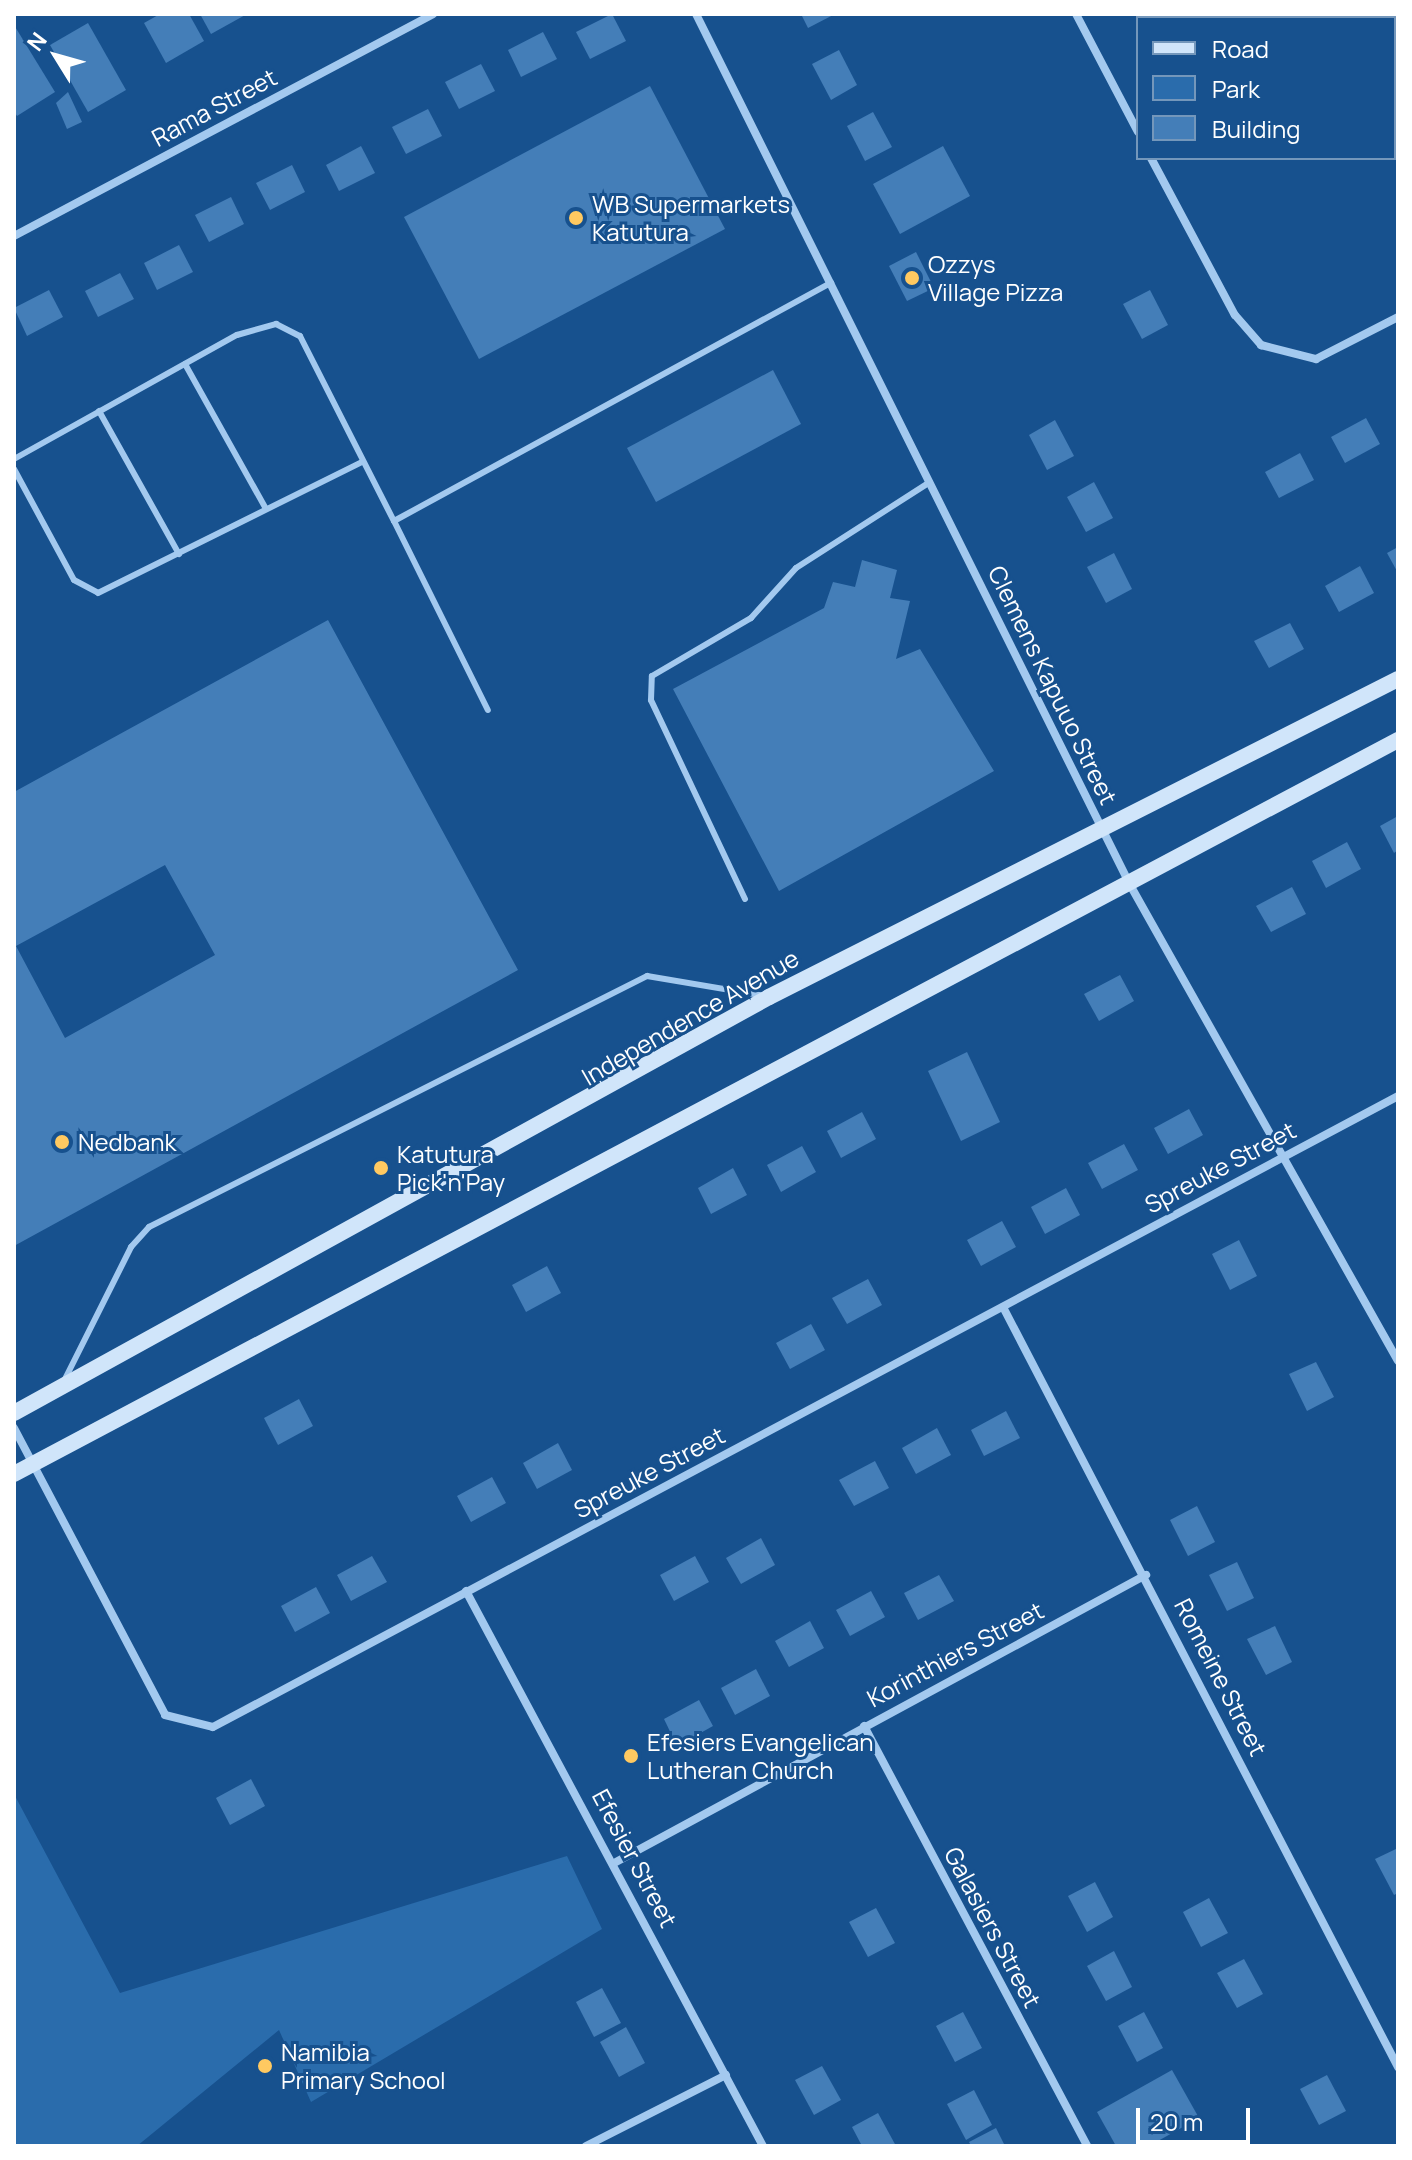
<!DOCTYPE html>
<html>
<head>
<meta charset="utf-8">
<style>
	body { margin:0 }
	#map { position:relative; width:1412px; height:2160px; overflow:hidden; background:#17518e; font-family:Manrope,sans-serif }
	div>[style] { position:absolute }
	[style*='--x'] { left:calc(var(--x)*1px); top:calc(var(--y)*1px); width:calc(var(--w)*1px); rotate:calc(var(--a)*1deg) }
	.green>* { inset:0; background:#2a6cac }
	.building>* { inset:0; background:#447eb8 }
	.service>* { height:6px; margin:-3px; padding:0 3px; transform-origin:3px; border-radius:3px; background:#a3c9ef }
	.minor>* { height:8px; margin:-4px; padding:0 4px; transform-origin:4px; border-radius:4px; background:#a3c9ef }
	.secondary>* { height:16px; margin:-8px; padding:0 8px; transform-origin:8px; border-radius:8px; background:#d0e5fa }
	.dots>* { width:22px; height:22px; translate:-50% -50%; box-sizing:border-box; border:4px solid #17518e; border-radius:50% }
	span { translate:-50% -50%; white-space:nowrap; text-align:center; line-height:1.15; -webkit-text-stroke:6px #17518e; paint-order:stroke }
	.street-label { font-size:24px; color:#fff }
	.poi-label { font-size:24px; color:#fff }
	.left { translate:0 -50%; text-align:left }
	.frame { position:absolute; inset:0; border:16px solid #fff; pointer-events:none }
	.legend { position:absolute; left:1136px; top:16px; width:260px; height:144px; box-sizing:border-box; background:#17518e; border:2px solid #7497bb; margin:0; padding:10px 14px; list-style:none; font-size:24px; color:#fff }
	.legend li { display:flex; align-items:center; gap:16px; height:40px }
	.legend b { width:40px; border:2px solid #7497bb }
	.north { position:absolute; left:16px; top:16px; width:80px; height:80px; -webkit-text-stroke:6px #17518e; paint-order:stroke; rotate:307deg; font-size:22px; font-weight:700; line-height:32px; text-align:center; color:#fff }
	.north::after { content:''; display:block; margin:auto; width:28px; height:36px; background:#fff; clip-path:polygon(50% 0,100% 100%,50% 72%,0 100%) }
	.scale { position:absolute; left:1136px; top:2108px; width:114px; height:36px; box-sizing:border-box; border:4px solid #fff; border-top:0; padding-left:10px; font-size:24px; line-height:28px; white-space:nowrap; color:#fff; -webkit-text-stroke:6px #17518e; paint-order:stroke }
</style>
</head>
<body>
<div id="map">
	<div class="green">
		<div style="clip-path:polygon(14px 1794px,120px 1993px,567px 1856px,602px 1929px,311px 2102px,279px 2030px,137px 2146px,14px 2146px)"></div>
	</div>
	<div class="building">
		<div style="clip-path:polygon(160px 14px,189px 14px,204px 41px,166px 63px,144px 23px)"></div>
		<div style="clip-path:polygon(200px 14px,247px 14px,211px 34px)"></div>
		<div style="clip-path:polygon(612px 14px,626px 41px,590px 59px,576px 32px)"></div>
		<div style="clip-path:polygon(801px 14px,835px 14px,808px 28px)"></div>
		<div style="clip-path:polygon(88px 23px,126px 90px,88px 112px,50px 45px)"></div>
		<div style="clip-path:polygon(14px 25px,55px 92px,17px 116px,14px 111px)"></div>
		<div style="clip-path:polygon(543px 32px,557px 59px,521px 77px,508px 50px)"></div>
		<div style="clip-path:polygon(839px 50px,857px 85px,831px 100px,812px 64px)"></div>
		<div style="clip-path:polygon(481px 64px,495px 91px,459px 109px,445px 82px)"></div>
		<div style="clip-path:polygon(650px 86px,725px 229px,479px 359px,404px 217px)"></div>
		<div style="clip-path:polygon(68px 92px,82px 122px,67px 129px,56px 103px)"></div>
		<div style="clip-path:polygon(428px 109px,442px 136px,406px 154px,392px 127px)"></div>
		<div style="clip-path:polygon(873px 112px,892px 147px,865px 161px,847px 126px)"></div>
		<div style="clip-path:polygon(361px 146px,375px 173px,339px 191px,326px 165px)"></div>
		<div style="clip-path:polygon(943px 146px,970px 196px,900px 234px,873px 184px)"></div>
		<div style="clip-path:polygon(292px 165px,305px 192px,270px 210px,256px 183px)"></div>
		<div style="clip-path:polygon(231px 197px,244px 224px,209px 242px,195px 215px)"></div>
		<div style="clip-path:polygon(179px 245px,193px 272px,157px 290px,144px 263px)"></div>
		<div style="clip-path:polygon(916px 252px,934px 288px,907px 301px,889px 266px)"></div>
		<div style="clip-path:polygon(120px 273px,134px 299px,98px 317px,85px 291px)"></div>
		<div style="clip-path:polygon(49px 290px,63px 317px,27px 336px,14px 308px)"></div>
		<div style="clip-path:polygon(1150px 290px,1168px 325px,1142px 339px,1123px 304px)"></div>
		<div style="clip-path:polygon(773px 370px,801px 424px,656px 502px,627px 448px)"></div>
		<div style="clip-path:polygon(1366px 418px,1380px 444px,1345px 463px,1331px 437px)"></div>
		<div style="clip-path:polygon(1055px 420px,1074px 456px,1047px 470px,1029px 435px)"></div>
		<div style="clip-path:polygon(1300px 453px,1314px 480px,1279px 498px,1265px 472px)"></div>
		<div style="clip-path:polygon(1094px 482px,1113px 518px,1086px 532px,1067px 497px)"></div>
		<div style="clip-path:polygon(1398px 547px,1398px 573px,1387px 553px)"></div>
		<div style="clip-path:polygon(1114px 553px,1132px 589px,1106px 603px,1087px 567px)"></div>
		<div style="clip-path:polygon(862px 560px,897px 570px,890px 598px,910px 601px,896px 659px,920px 649px,994px 771px,779px 891px,673px 689px,824px 608px,833px 582px,855px 587px)"></div>
		<div style="clip-path:polygon(1360px 566px,1374px 593px,1339px 612px,1325px 586px)"></div>
		<div style="clip-path:polygon(evenodd,328px 620px,518px 970px,14px 1246px,14px 792px,328px 620px,165px 865px,215px 955px,65px 1038px,16px 946px,165px 865px)"></div>
		<div style="clip-path:polygon(1290px 623px,1304px 649px,1269px 668px,1254px 641px)"></div>
		<div style="clip-path:polygon(1398px 816px,1398px 850px,1394px 853px,1380px 826px)"></div>
		<div style="clip-path:polygon(1347px 842px,1361px 869px,1326px 888px,1312px 861px)"></div>
		<div style="clip-path:polygon(1292px 887px,1306px 914px,1271px 932px,1256px 906px)"></div>
		<div style="clip-path:polygon(1120px 975px,1134px 1001px,1099px 1021px,1084px 994px)"></div>
		<div style="clip-path:polygon(967px 1052px,1000px 1122px,961px 1141px,928px 1071px)"></div>
		<div style="clip-path:polygon(1189px 1109px,1203px 1135px,1168px 1154px,1154px 1128px)"></div>
		<div style="clip-path:polygon(862px 1112px,876px 1139px,841px 1158px,827px 1131px)"></div>
		<div style="clip-path:polygon(1124px 1144px,1138px 1170px,1102px 1189px,1088px 1163px)"></div>
		<div style="clip-path:polygon(802px 1146px,816px 1172px,781px 1192px,767px 1165px)"></div>
		<div style="clip-path:polygon(733px 1168px,747px 1195px,711px 1214px,698px 1188px)"></div>
		<div style="clip-path:polygon(1066px 1188px,1080px 1215px,1045px 1234px,1031px 1207px)"></div>
		<div style="clip-path:polygon(1002px 1221px,1016px 1247px,981px 1266px,967px 1240px)"></div>
		<div style="clip-path:polygon(1239px 1240px,1257px 1276px,1230px 1290px,1212px 1254px)"></div>
		<div style="clip-path:polygon(547px 1266px,561px 1293px,526px 1312px,512px 1285px)"></div>
		<div style="clip-path:polygon(868px 1279px,882px 1305px,847px 1324px,832px 1298px)"></div>
		<div style="clip-path:polygon(811px 1324px,825px 1350px,790px 1369px,776px 1343px)"></div>
		<div style="clip-path:polygon(1316px 1362px,1334px 1397px,1307px 1411px,1289px 1374px)"></div>
		<div style="clip-path:polygon(299px 1399px,313px 1426px,278px 1445px,264px 1418px)"></div>
		<div style="clip-path:polygon(1006px 1411px,1020px 1438px,984px 1456px,971px 1430px)"></div>
		<div style="clip-path:polygon(937px 1428px,951px 1455px,916px 1474px,902px 1448px)"></div>
		<div style="clip-path:polygon(558px 1443px,572px 1470px,537px 1489px,523px 1463px)"></div>
		<div style="clip-path:polygon(875px 1461px,889px 1488px,854px 1506px,839px 1480px)"></div>
		<div style="clip-path:polygon(492px 1477px,506px 1503px,471px 1522px,457px 1496px)"></div>
		<div style="clip-path:polygon(1197px 1506px,1215px 1542px,1188px 1556px,1170px 1520px)"></div>
		<div style="clip-path:polygon(761px 1538px,775px 1565px,741px 1584px,726px 1558px)"></div>
		<div style="clip-path:polygon(372px 1556px,387px 1582px,351px 1601px,337px 1575px)"></div>
		<div style="clip-path:polygon(695px 1556px,709px 1582px,674px 1601px,660px 1575px)"></div>
		<div style="clip-path:polygon(1237px 1562px,1254px 1598px,1227px 1611px,1209px 1575px)"></div>
		<div style="clip-path:polygon(939px 1575px,954px 1601px,918px 1620px,904px 1593px)"></div>
		<div style="clip-path:polygon(316px 1587px,330px 1613px,295px 1632px,281px 1606px)"></div>
		<div style="clip-path:polygon(871px 1591px,885px 1617px,850px 1636px,836px 1610px)"></div>
		<div style="clip-path:polygon(810px 1621px,824px 1648px,789px 1667px,775px 1641px)"></div>
		<div style="clip-path:polygon(1275px 1626px,1292px 1662px,1266px 1675px,1247px 1639px)"></div>
		<div style="clip-path:polygon(756px 1669px,770px 1696px,735px 1715px,721px 1688px)"></div>
		<div style="clip-path:polygon(699px 1700px,713px 1726px,677px 1746px,664px 1719px)"></div>
		<div style="clip-path:polygon(251px 1779px,265px 1806px,230px 1825px,216px 1798px)"></div>
		<div style="clip-path:polygon(1398px 1848px,1398px 1893px,1394px 1895px,1375px 1859px)"></div>
		<div style="clip-path:polygon(1095px 1882px,1113px 1917px,1087px 1932px,1068px 1896px)"></div>
		<div style="clip-path:polygon(1209px 1898px,1228px 1933px,1201px 1947px,1183px 1912px)"></div>
		<div style="clip-path:polygon(876px 1908px,895px 1943px,868px 1957px,849px 1922px)"></div>
		<div style="clip-path:polygon(1114px 1951px,1132px 1987px,1106px 2001px,1087px 1966px)"></div>
		<div style="clip-path:polygon(1244px 1959px,1263px 1994px,1237px 2008px,1217px 1973px)"></div>
		<div style="clip-path:polygon(602px 1988px,621px 2023px,594px 2037px,576px 2002px)"></div>
		<div style="clip-path:polygon(963px 2012px,982px 2048px,955px 2062px,936px 2026px)"></div>
		<div style="clip-path:polygon(1144px 2012px,1163px 2048px,1137px 2062px,1118px 2026px)"></div>
		<div style="clip-path:polygon(626px 2027px,645px 2063px,619px 2077px,600px 2042px)"></div>
		<div style="clip-path:polygon(822px 2066px,841px 2100px,814px 2115px,795px 2080px)"></div>
		<div style="clip-path:polygon(1172px 2070px,1199px 2118px,1149px 2146px,1116px 2146px,1097px 2112px)"></div>
		<div style="clip-path:polygon(1327px 2075px,1346px 2111px,1319px 2125px,1300px 2089px)"></div>
		<div style="clip-path:polygon(974px 2090px,992px 2125px,966px 2140px,947px 2104px)"></div>
		<div style="clip-path:polygon(878px 2113px,896px 2146px,862px 2146px,852px 2127px)"></div>
		<div style="clip-path:polygon(996px 2128px,1005px 2146px,971px 2146px,969px 2142px)"></div>
	</div>
	<div class="service">
		<div style="--x:185;--y:364;--w:166;--a:60.8"></div>
		<div style="--x:99;--y:411;--w:164;--a:60.8"></div>
		<div style="--x:14;--y:459;--w:255;--a:-29.1"></div>
		<div style="--x:237;--y:335;--w:41;--a:-15.8"></div>
		<div style="--x:276;--y:324;--w:27;--a:27"></div>
		<div style="--x:300;--y:336;--w:208;--a:63.1"></div>
		<div style="--x:394;--y:521;--w:498;--a:-28.6"></div>
		<div style="--x:14;--y:469;--w:126;--a:61.6"></div>
		<div style="--x:74;--y:580;--w:27;--a:28"></div>
		<div style="--x:98;--y:593;--w:295;--a:-26.4"></div>
		<div style="--x:394;--y:521;--w:211;--a:63.6"></div>
		<div style="--x:745;--y:899;--w:220;--a:-115.3"></div>
		<div style="--x:651;--y:700;--w:24;--a:-88"></div>
		<div style="--x:652;--y:676;--w:115;--a:-30.4"></div>
		<div style="--x:751;--y:618;--w:67;--a:-48"></div>
		<div style="--x:796;--y:568;--w:159;--a:-32.7"></div>
		<div style="--x:65;--y:1379;--w:148;--a:-63.4"></div>
		<div style="--x:131;--y:1247;--w:27;--a:-48"></div>
		<div style="--x:149;--y:1227;--w:558;--a:-26.75"></div>
		<div style="--x:647;--y:976;--w:120;--a:9.6"></div>
	</div>
	<div class="minor">
		<div style="--x:696;--y:14;--w:971;--a:63.51"></div>
		<div style="--x:1129;--y:883;--w:548;--a:60.63"></div>
		<div style="--x:1076;--y:14;--w:133;--a:62.3"></div>
		<div style="--x:1151;--y:158;--w:178;--a:61.9"></div>
		<div style="--x:1235;--y:315;--w:40;--a:49"></div>
		<div style="--x:1261;--y:345;--w:57;--a:14.3"></div>
		<div style="--x:1316;--y:359;--w:92;--a:-27.1"></div>
		<div style="--x:14;--y:236;--w:474;--a:-27.9"></div>
		<div style="--x:1003;--y:1307;--w:857;--a:62.54"></div>
		<div style="--x:14;--y:1428;--w:324;--a:62.2"></div>
		<div style="--x:165;--y:1715;--w:49;--a:14"></div>
		<div style="--x:213;--y:1727;--w:1343;--a:-28.03"></div>
		<div style="--x:466;--y:1591;--w:629;--a:61.85"></div>
		<div style="--x:864;--y:1726;--w:476;--a:62"></div>
		<div style="--x:616;--y:1862;--w:603;--a:-28.44"></div>
		<div style="--x:586;--y:2146;--w:157;--a:-26.9"></div>
	</div>
	<div class="secondary">
		<div style="--x:14;--y:1413;--w:862;--a:-28.85"></div>
		<div style="--x:769;--y:997;--w:705;--a:-26.82"></div>
		<div style="--x:14;--y:1474;--w:1567;--a:-27.94"></div>
	</div>
	<div class="dots">
		<div style="left:576px;top:218px;background:#ffc961"></div>
		<div style="left:912px;top:278px;background:#ffc961"></div>
		<div style="left:62px;top:1142px;background:#ffc961"></div>
		<div style="left:381px;top:1168px;background:#ffc961"></div>
		<div style="left:631px;top:1756px;background:#ffc961"></div>
		<div style="left:265px;top:2066px;background:#ffc961"></div>
	</div>
	<div class="street-label">
		<span style="left:214px;top:107px;rotate:-28deg">Rama Street</span>
		<span style="left:1053px;top:685px;rotate:64deg">Clemens Kapuuo Street</span>
		<span style="left:690px;top:1017px;rotate:-30deg">Independence Avenue</span>
		<span style="left:1220px;top:1167px;rotate:-28deg">Spreuke Street</span>
		<span style="left:649px;top:1472px;rotate:-28deg">Spreuke Street</span>
		<span style="left:955px;top:1654px;rotate:-28deg">Korinthiers Street</span>
		<span style="left:1221px;top:1677px;rotate:63deg">Romeine Street</span>
		<span style="left:635px;top:1858px;rotate:62deg">Efesier Street</span>
		<span style="left:993px;top:1927px;rotate:62deg">Galasiers Street</span>
	</div>
	<div class="poi-label">
		<span class="left" style="left:592px;top:218px">WB Supermarkets<br>Katutura</span>
		<span class="left" style="left:928px;top:278px">Ozzys<br>Village Pizza</span>
		<span class="left" style="left:78px;top:1142px">Nedbank</span>
		<span class="left" style="left:397px;top:1168px">Katutura<br>Pick'n'Pay</span>
		<span class="left" style="left:647px;top:1756px">Efesiers Evangelican<br>Lutheran Church</span>
		<span class="left" style="left:281px;top:2066px">Namibia<br>Primary School</span>
	</div>
	<div class="frame"></div>
	<ul class="legend">
	<li><b style="height:10px;background:#d0e5fa"></b>Road</li>
	<li><b style="height:22px;background:#2a6cac"></b>Park</li>
	<li><b style="height:22px;background:#447eb8"></b>Building</li>
	</ul>
	<div class="north">N</div>
	<div class="scale">20 m</div>
</div>
</body>
</html>
